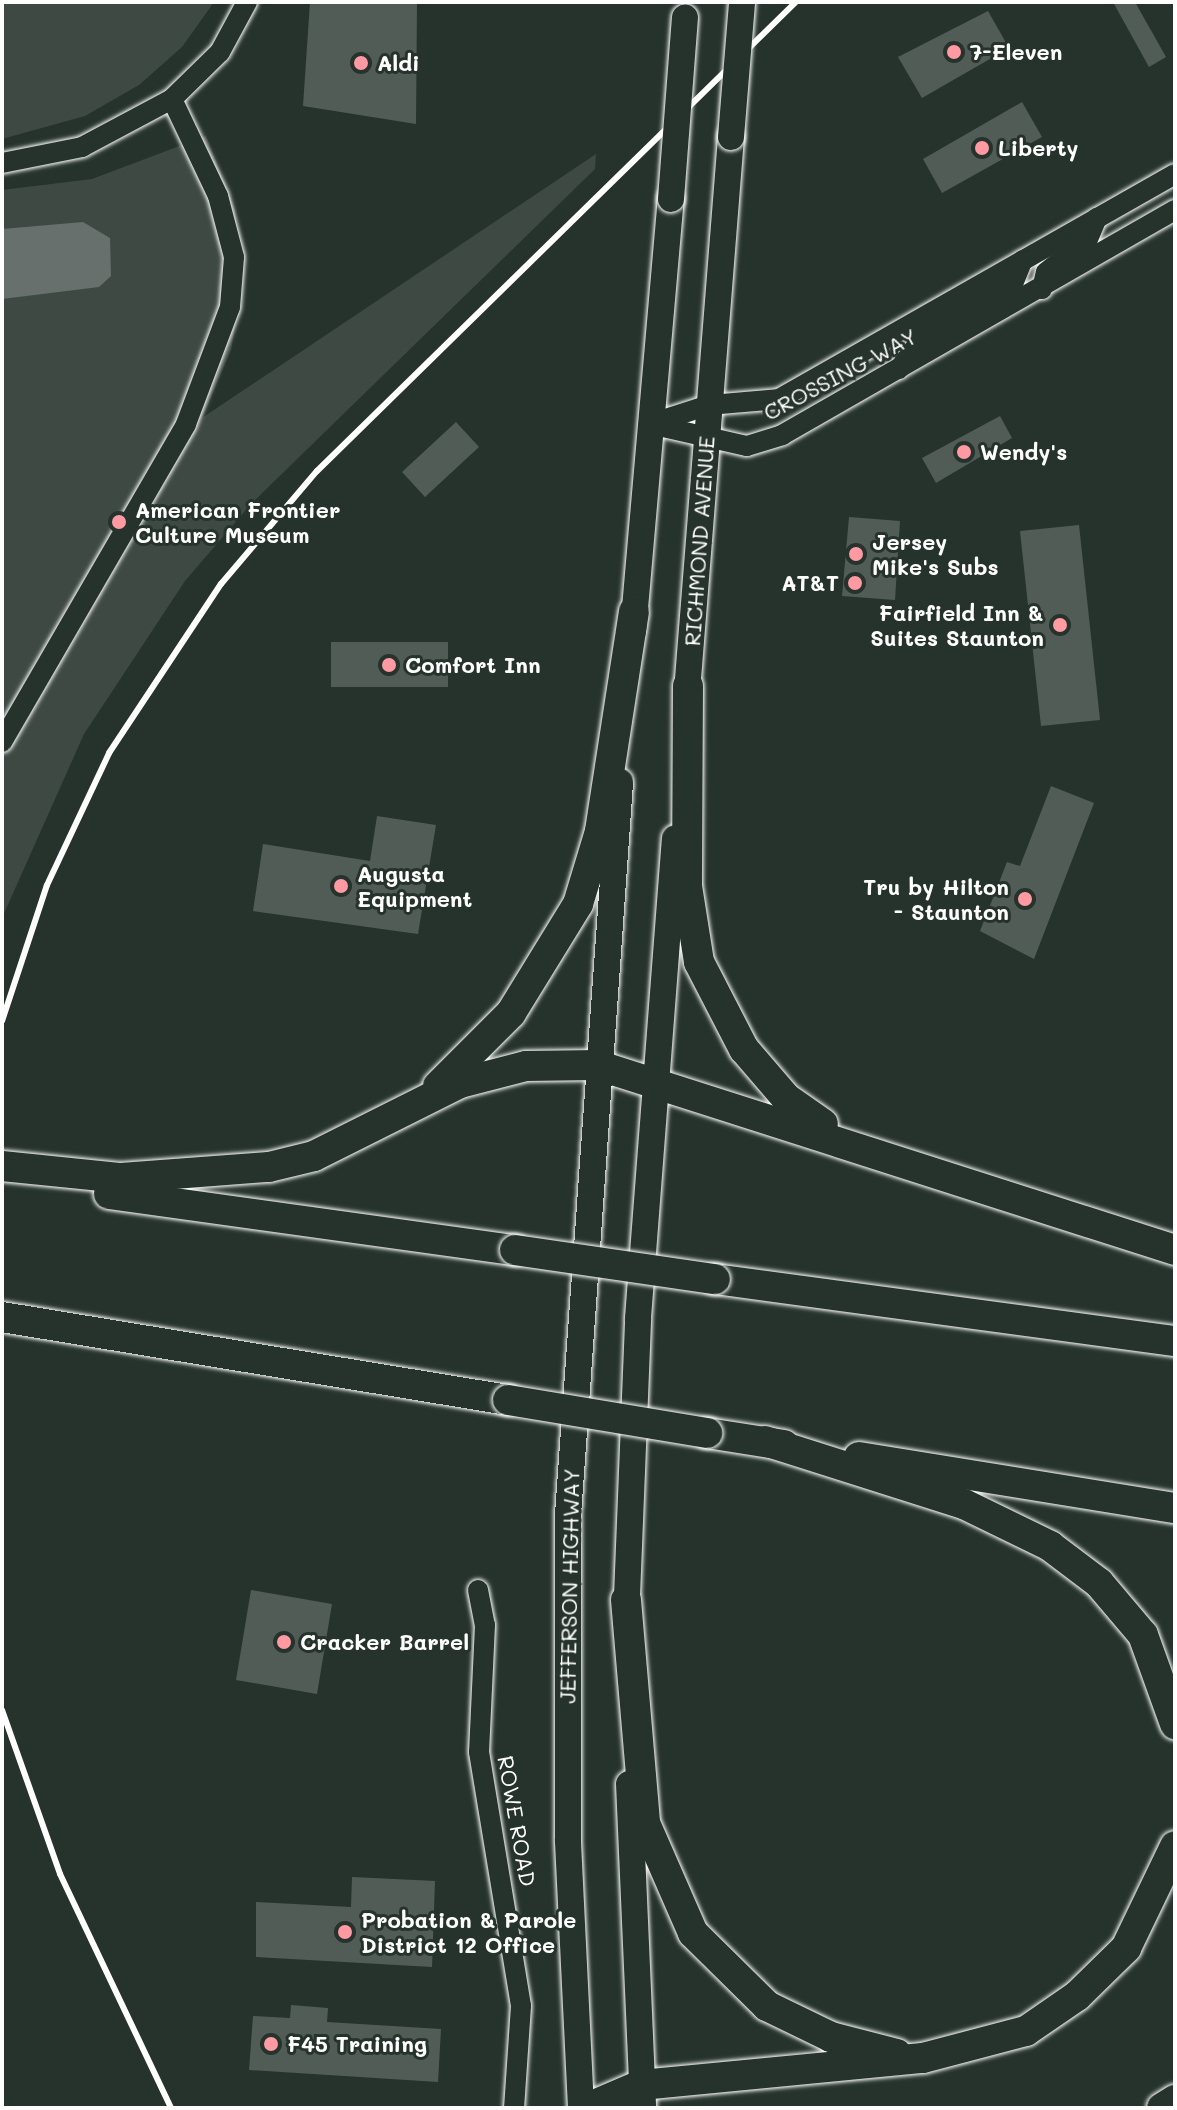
<!DOCTYPE html>
<html>
<head>
<meta charset="utf-8">
<style>
	body { margin:0 }
	#map { position:relative; width:1177px; height:2110px; overflow:hidden; background:#26332d; font-family:Mali,sans-serif }
	div>[style] { position:absolute }
	[style*='--x'] { left:calc(var(--x)*1px); top:calc(var(--y)*1px); width:calc(var(--w)*1px); rotate:calc(var(--a)*1deg) }
	.green>* { inset:0; background:#3e4944 }
	.water>* { inset:0; background:#67706c }
	.building>* { inset:0; background:#515c57 }
	.roads { filter:drop-shadow(0 0 2px #fff) drop-shadow(0 0 2px #fff) }
	.minor>* { height:20px; margin:-10px; padding:0 10px; transform-origin:10px; border-radius:10px; background:#26332d }
	.major>* { height:26px; margin:-13px; padding:0 13px; transform-origin:13px; border-radius:13px; background:#26332d }
	.highway>* { height:30px; margin:-15px; padding:0 15px; transform-origin:15px; border-radius:15px; background:#26332d }
	.rail>* { height:6px; margin:-3px; padding:0 3px; transform-origin:3px; border-radius:3px; background:#fff }
	.bridges { filter:drop-shadow(0 0 2px #fff) drop-shadow(0 0 2px #fff) }
	.major-bridge>* { height:26px; margin:-13px; padding:0 13px; transform-origin:13px; border-radius:13px; background:#26332d }
	.highway-bridge>* { height:30px; margin:-15px; padding:0 15px; transform-origin:15px; border-radius:15px; background:#26332d }
	.dots>* { width:22px; height:22px; translate:-50% -50%; box-sizing:border-box; border:4px solid #26332d; border-radius:50% }
	span { translate:-50% -50%; white-space:nowrap; text-align:center; line-height:1.15; -webkit-text-stroke:6px #26332d; paint-order:stroke }
	.poi-label { font-size:22px; color:#fff; font-weight:700 }
	.left { translate:0 -50%; text-align:left }
	.right { translate:-100% -50%; text-align:right }
	.street-label { font-size:22px; color:#fff }
	.frame { position:absolute; inset:0; border:4px solid #fff; pointer-events:none }
</style>
</head>
<body>
<div id="map">
	<div class="green">
		<div style="clip-path:polygon(2px 2px,214px 2px,182px 47px,139px 85px,85px 116px,2px 139px)"></div>
		<div style="clip-path:polygon(206px 136px,235px 210px,242px 286px,231px 350px,202px 418px,596px 154px,595px 169px,251px 504px,185px 581px,84px 734px,2px 918px,2px 190px,92px 179px)"></div>
	</div>
	<div class="water">
		<div style="clip-path:polygon(83px 222px,110px 238px,111px 276px,99px 287px,2px 299px,2px 229px)"></div>
	</div>
	<div class="building">
		<div style="clip-path:polygon(310px 2px,417px 2px,416px 124px,303px 106px)"></div>
		<div style="clip-path:polygon(1113px 2px,1135px 2px,1166px 57px,1149px 67px)"></div>
		<div style="clip-path:polygon(988px 11px,1009px 48px,922px 98px,898px 57px)"></div>
		<div style="clip-path:polygon(1022px 102px,1042px 137px,942px 193px,923px 159px)"></div>
		<div style="clip-path:polygon(1000px 416px,1012px 438px,936px 483px,922px 458px)"></div>
		<div style="clip-path:polygon(456px 422px,479px 447px,425px 497px,402px 472px)"></div>
		<div style="clip-path:polygon(849px 517px,900px 521px,895px 600px,842px 596px)"></div>
		<div style="clip-path:polygon(1079px 525px,1100px 720px,1041px 726px,1020px 531px)"></div>
		<div style="clip-path:polygon(331px 642px,448px 642px,448px 687px,331px 687px)"></div>
		<div style="clip-path:polygon(1051px 786px,1094px 803px,1034px 959px,980px 931px,1007px 862px,1020px 866px)"></div>
		<div style="clip-path:polygon(377px 816px,436px 825px,418px 934px,253px 911px,263px 844px,370px 861px)"></div>
		<div style="clip-path:polygon(251px 1590px,332px 1604px,317px 1694px,236px 1680px)"></div>
		<div style="clip-path:polygon(352px 1877px,435px 1881px,432px 1967px,256px 1957px,256px 1902px,351px 1907px)"></div>
		<div style="clip-path:polygon(291px 2005px,328px 2008px,327px 2022px,441px 2029px,438px 2082px,249px 2070px,253px 2016px,290px 2018px)"></div>
	</div>
	<div class="roads">
		<div class="minor">
			<div style="--x:2;--y:163;--w:82;--a:-11.3"></div>
			<div style="--x:82;--y:147;--w:102;--a:-28.1"></div>
			<div style="--x:172;--y:99;--w:67;--a:-44.4"></div>
			<div style="--x:220;--y:52;--w:57;--a:-61.6"></div>
			<div style="--x:1042;--y:289;--w:17;--a:-77"></div>
			<div style="--x:1046;--y:272;--w:53;--a:-38.2"></div>
			<div style="--x:1088;--y:239;--w:23;--a:-67"></div>
			<div style="--x:899;--y:369;--w:41;--a:-52.9"></div>
			<div style="--x:924;--y:336;--w:99;--a:-28.4"></div>
			<div style="--x:1011;--y:289;--w:31;--a:-68"></div>
			<div style="--x:650;--y:424;--w:99;--a:12.8"></div>
			<div style="--x:747;--y:446;--w:37;--a:-17"></div>
			<div style="--x:782;--y:435;--w:453;--a:-29.8"></div>
			<div style="--x:650;--y:424;--w:62;--a:-17.9"></div>
			<div style="--x:709;--y:405;--w:70;--a:-4.9"></div>
			<div style="--x:779;--y:399;--w:455;--a:-29.6"></div>
			<div style="--x:2;--y:742;--w:367;--a:-59.9"></div>
			<div style="--x:186;--y:424;--w:125;--a:-69.4"></div>
			<div style="--x:230;--y:307;--w:50;--a:-85.4"></div>
			<div style="--x:234;--y:257;--w:63;--a:-104.7"></div>
			<div style="--x:218;--y:196;--w:107;--a:-115.4"></div>
			<div style="--x:478;--y:1590;--w:36;--a:79"></div>
			<div style="--x:485;--y:1625;--w:127;--a:92.7"></div>
			<div style="--x:479;--y:1752;--w:257;--a:80.6"></div>
			<div style="--x:521;--y:2006;--w:102;--a:93.9"></div>
		</div>
		<div class="major">
			<div style="--x:633;--y:631;--w:434;--a:-85"></div>
			<div style="--x:686;--y:704;--w:569;--a:-85.46"></div>
			<div style="--x:626;--y:1621;--w:303;--a:-87.7"></div>
			<div style="--x:638;--y:1318;--w:481;--a:-85.6"></div>
			<div style="--x:629;--y:1784;--w:324;--a:87.5"></div>
			<div style="--x:581;--y:2108;--w:269;--a:-92.8"></div>
			<div style="--x:568;--y:1839;--w:324;--a:-90"></div>
			<div style="--x:568;--y:1515;--w:735;--a:-85.94"></div>
		</div>
		<div class="highway">
			<div style="--x:688;--y:686;--w:200;--a:90.3"></div>
			<div style="--x:687;--y:886;--w:77;--a:81"></div>
			<div style="--x:699;--y:962;--w:98;--a:62.7"></div>
			<div style="--x:744;--y:1049;--w:65;--a:49.4"></div>
			<div style="--x:786;--y:1098;--w:45;--a:35.1"></div>
			<div style="--x:438;--y:1086;--w:103;--a:-45"></div>
			<div style="--x:511;--y:1013;--w:128;--a:-58.4"></div>
			<div style="--x:578;--y:904;--w:76;--a:-73.2"></div>
			<div style="--x:600;--y:831;--w:222;--a:-81.2"></div>
			<div style="--x:2;--y:1166;--w:120;--a:5.8"></div>
			<div style="--x:121;--y:1178;--w:148;--a:-4.3"></div>
			<div style="--x:269;--y:1167;--w:46;--a:-13.7"></div>
			<div style="--x:314;--y:1156;--w:163;--a:-26.6"></div>
			<div style="--x:460;--y:1083;--w:68;--a:-14.4"></div>
			<div style="--x:526;--y:1066;--w:71;--a:-0.8"></div>
			<div style="--x:597;--y:1065;--w:607;--a:17.75"></div>
			<div style="--x:109;--y:1194;--w:410;--a:7.9"></div>
			<div style="--x:715;--y:1279;--w:464;--a:7.7"></div>
			<div style="--x:2;--y:1317;--w:513;--a:9.32"></div>
			<div style="--x:707;--y:1433;--w:78;--a:8.9"></div>
			<div style="--x:765;--y:1441;--w:209;--a:17.6"></div>
			<div style="--x:964;--y:1504;--w:96;--a:26"></div>
			<div style="--x:1050;--y:1546;--w:61;--a:37.1"></div>
			<div style="--x:1099;--y:1583;--w:68;--a:49.8"></div>
			<div style="--x:1143;--y:1635;--w:95;--a:70.2"></div>
			<div style="--x:859;--y:1457;--w:320;--a:9.2"></div>
			<div style="--x:626;--y:1600;--w:224;--a:85.1"></div>
			<div style="--x:645;--y:1823;--w:120;--a:66.4"></div>
			<div style="--x:693;--y:1933;--w:104;--a:44.6"></div>
			<div style="--x:767;--y:2006;--w:71;--a:25.8"></div>
			<div style="--x:831;--y:2037;--w:68;--a:14.4"></div>
			<div style="--x:587;--y:2108;--w:59;--a:-23.1"></div>
			<div style="--x:641;--y:2085;--w:283;--a:-5.5"></div>
			<div style="--x:923;--y:2058;--w:106;--a:-14.7"></div>
			<div style="--x:1026;--y:2031;--w:62;--a:-34.5"></div>
			<div style="--x:1077;--y:1996;--w:69;--a:-44.4"></div>
			<div style="--x:1126;--y:1948;--w:113;--a:-64.3"></div>
			<div style="--x:1162;--y:2108;--w:15;--a:-32"></div>
		</div>
	</div>
	<div class="rail">
		<div style="--x:2;--y:1021;--w:143;--a:-71.7"></div>
		<div style="--x:47;--y:885;--w:146;--a:-64.8"></div>
		<div style="--x:109;--y:753;--w:203;--a:-56.5"></div>
		<div style="--x:221;--y:584;--w:148;--a:-49.7"></div>
		<div style="--x:317;--y:471;--w:670;--a:-44.4"></div>
		<div style="--x:2;--y:1710;--w:174;--a:70.5"></div>
		<div style="--x:60;--y:1874;--w:259;--a:64.6"></div>
	</div>
	<div class="bridges">
		<div class="major-bridge">
			<div style="--x:731;--y:137;--w:135;--a:-85.3"></div>
			<div style="--x:671;--y:199;--w:182;--a:-85.6"></div>
		</div>
		<div class="highway-bridge">
			<div style="--x:515;--y:1250;--w:202;--a:8.3"></div>
			<div style="--x:508;--y:1400;--w:202;--a:9.4"></div>
		</div>
	</div>
	<div class="dots">
		<div style="left:954px;top:52px;background:#ff9aa2"></div>
		<div style="left:361px;top:63px;background:#ff9aa2"></div>
		<div style="left:982px;top:148px;background:#ff9aa2"></div>
		<div style="left:964px;top:452px;background:#ff9aa2"></div>
		<div style="left:119px;top:522px;background:#ff9aa2"></div>
		<div style="left:856px;top:554px;background:#ff9aa2"></div>
		<div style="left:855px;top:583px;background:#ff9aa2"></div>
		<div style="left:1060px;top:625px;background:#ff9aa2"></div>
		<div style="left:389px;top:665px;background:#ff9aa2"></div>
		<div style="left:341px;top:886px;background:#ff9aa2"></div>
		<div style="left:1025px;top:899px;background:#ff9aa2"></div>
		<div style="left:284px;top:1642px;background:#ff9aa2"></div>
		<div style="left:345px;top:1932px;background:#ff9aa2"></div>
		<div style="left:271px;top:2044px;background:#ff9aa2"></div>
	</div>
	<div class="poi-label">
		<span class="left" style="left:970px;top:52px">7-Eleven</span>
		<span class="left" style="left:377px;top:63px">Aldi</span>
		<span class="left" style="left:998px;top:148px">Liberty</span>
		<span class="left" style="left:980px;top:452px">Wendy's</span>
		<span class="left" style="left:135px;top:522px">American Frontier<br>Culture Museum</span>
		<span class="left" style="left:872px;top:554px">Jersey<br>Mike's Subs</span>
		<span class="right" style="left:839px;top:583px">AT&amp;T</span>
		<span class="right" style="left:1044px;top:625px">Fairfield Inn &amp;<br>Suites Staunton</span>
		<span class="left" style="left:405px;top:665px">Comfort Inn</span>
		<span class="left" style="left:357px;top:886px">Augusta<br>Equipment</span>
		<span class="right" style="left:1009px;top:899px">Tru by Hilton<br>- Staunton</span>
		<span class="left" style="left:300px;top:1642px">Cracker Barrel</span>
		<span class="left" style="left:361px;top:1932px">Probation &amp; Parole<br>District 12 Office</span>
		<span class="left" style="left:287px;top:2044px">F45 Training</span>
	</div>
	<div class="street-label">
		<span style="left:840px;top:374px;rotate:-28deg">CROSSING WAY</span>
		<span style="left:699px;top:541px;rotate:-86deg">RICHMOND AVENUE</span>
		<span style="left:569px;top:1586px;rotate:-89deg">JEFFERSON HIGHWAY</span>
		<span style="left:517px;top:1821px;rotate:80deg">ROWE ROAD</span>
	</div>
	<div class="frame"></div>
</div>
</body>
</html>
